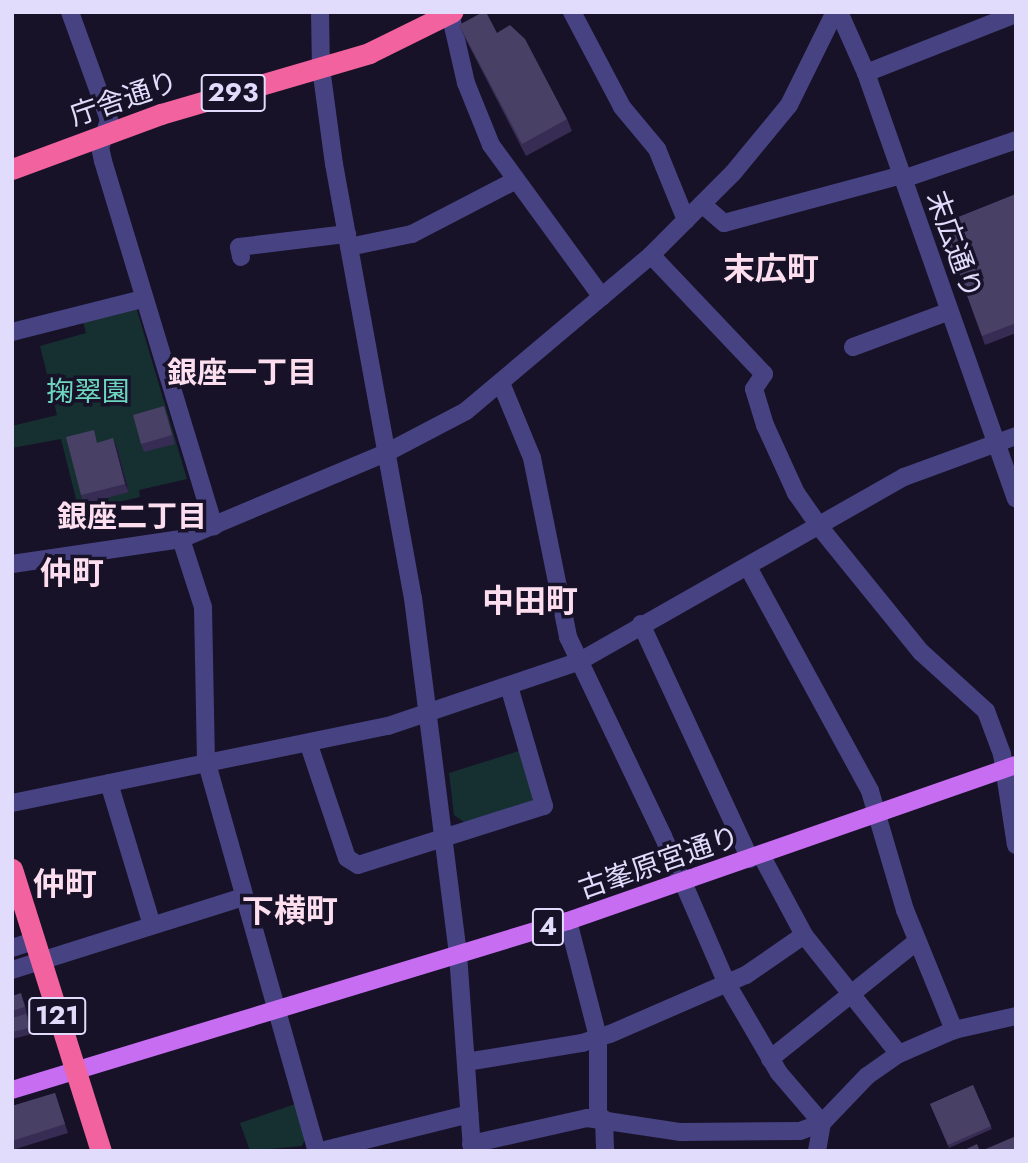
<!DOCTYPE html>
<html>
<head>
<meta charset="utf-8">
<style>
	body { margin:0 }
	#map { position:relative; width:1028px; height:1163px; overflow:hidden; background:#171227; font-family:Jost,"Noto Sans JP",sans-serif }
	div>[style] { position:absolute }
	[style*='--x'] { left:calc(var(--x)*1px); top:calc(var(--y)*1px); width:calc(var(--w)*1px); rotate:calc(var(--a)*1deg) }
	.green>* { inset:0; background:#163031 }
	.minor>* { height:18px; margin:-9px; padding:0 9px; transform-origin:9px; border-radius:9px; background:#474282 }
	.major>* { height:18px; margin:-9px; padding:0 9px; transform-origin:9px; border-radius:9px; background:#c76df2 }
	.highway>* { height:21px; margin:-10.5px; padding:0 10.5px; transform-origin:10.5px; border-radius:10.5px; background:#f1629f }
	.wall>* { inset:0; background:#372d54 }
	.shaded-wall>* { inset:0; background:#221a3a }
	.building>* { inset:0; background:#494066 }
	span { translate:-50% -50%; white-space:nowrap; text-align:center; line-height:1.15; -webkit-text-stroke:7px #171227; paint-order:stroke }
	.shield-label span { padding:2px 5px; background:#171227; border:2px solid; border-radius:5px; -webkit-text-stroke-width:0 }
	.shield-label { font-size:26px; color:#e1dcfc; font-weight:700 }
	.street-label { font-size:28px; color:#e1dcfc }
	.park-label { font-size:28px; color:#6dd6c1 }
	.neighbourhood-label { font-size:30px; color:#fcdeef; font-weight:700 }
	.quarter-label { font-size:32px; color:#fcdeef; font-weight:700 }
	.frame { position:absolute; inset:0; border:14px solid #e1dcfc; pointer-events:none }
</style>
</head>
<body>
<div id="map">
	<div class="green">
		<div style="clip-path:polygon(136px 307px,187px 479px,139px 490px,140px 497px,79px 511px,61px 439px,12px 448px,12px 426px,57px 415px,40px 346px,86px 333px,83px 321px)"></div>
		<div style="clip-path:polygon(519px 751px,533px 798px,529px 805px,468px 825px,454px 815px,449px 773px)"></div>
		<div style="clip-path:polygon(295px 1104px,306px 1137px,302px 1146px,250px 1151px,240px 1123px)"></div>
	</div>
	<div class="minor">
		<div style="--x:70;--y:12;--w:115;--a:70.1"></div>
		<div style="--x:109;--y:120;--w:28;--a:108"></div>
		<div style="--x:100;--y:147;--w:14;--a:78"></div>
		<div style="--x:103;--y:161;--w:382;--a:73.1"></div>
		<div style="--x:320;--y:12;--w:56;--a:89"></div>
		<div style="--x:321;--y:68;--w:97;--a:82.3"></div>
		<div style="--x:334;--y:164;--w:441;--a:79.7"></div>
		<div style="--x:413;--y:598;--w:359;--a:82.8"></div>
		<div style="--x:458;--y:954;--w:197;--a:85.9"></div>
		<div style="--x:572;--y:12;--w:107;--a:62.2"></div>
		<div style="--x:622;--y:107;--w:55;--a:50.2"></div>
		<div style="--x:657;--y:149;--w:77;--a:67.8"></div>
		<div style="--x:839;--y:12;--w:67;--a:66.1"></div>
		<div style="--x:866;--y:73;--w:451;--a:70.6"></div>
		<div style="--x:450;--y:13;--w:72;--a:77.1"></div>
		<div style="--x:466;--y:83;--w:67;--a:68"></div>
		<div style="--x:491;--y:145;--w:188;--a:53.9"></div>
		<div style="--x:866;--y:73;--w:161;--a:-21.5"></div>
		<div style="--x:903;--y:179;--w:120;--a:-19"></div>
		<div style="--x:702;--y:204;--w:29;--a:41"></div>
		<div style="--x:724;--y:223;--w:184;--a:-15.1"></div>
		<div style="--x:349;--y:247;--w:64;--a:-11.7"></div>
		<div style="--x:412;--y:234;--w:117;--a:-27.4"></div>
		<div style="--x:651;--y:255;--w:164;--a:46.5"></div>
		<div style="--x:764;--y:374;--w:18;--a:124"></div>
		<div style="--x:754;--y:389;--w:38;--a:73"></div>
		<div style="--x:765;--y:425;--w:75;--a:65.5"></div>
		<div style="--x:796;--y:493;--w:39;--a:55"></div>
		<div style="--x:818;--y:525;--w:164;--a:51"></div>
		<div style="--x:921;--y:652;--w:88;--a:42.2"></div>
		<div style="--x:986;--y:711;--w:46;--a:69.6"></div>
		<div style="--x:1002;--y:754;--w:92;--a:81.3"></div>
		<div style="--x:241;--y:257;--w:10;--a:-101"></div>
		<div style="--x:239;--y:247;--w:109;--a:-6.9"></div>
		<div style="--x:12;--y:332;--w:134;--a:-14.2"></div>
		<div style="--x:853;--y:347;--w:103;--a:-20.4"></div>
		<div style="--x:501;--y:383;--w:81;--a:67.5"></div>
		<div style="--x:532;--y:458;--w:183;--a:78.6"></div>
		<div style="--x:568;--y:637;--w:221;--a:64.5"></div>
		<div style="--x:663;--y:836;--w:161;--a:66.6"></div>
		<div style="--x:727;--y:984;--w:103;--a:59.7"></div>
		<div style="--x:779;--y:1073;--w:66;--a:49.3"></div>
		<div style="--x:181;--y:539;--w:71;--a:72.1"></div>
		<div style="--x:203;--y:607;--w:153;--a:88.9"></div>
		<div style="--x:206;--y:760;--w:406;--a:74.2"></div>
		<div style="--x:12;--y:564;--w:171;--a:-8.4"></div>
		<div style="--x:181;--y:539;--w:222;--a:-22.8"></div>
		<div style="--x:386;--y:453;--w:90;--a:-27.7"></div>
		<div style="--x:466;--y:411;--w:242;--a:-40.1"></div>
		<div style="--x:651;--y:255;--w:116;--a:-45"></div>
		<div style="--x:733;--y:173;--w:88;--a:-50.5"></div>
		<div style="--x:789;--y:105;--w:104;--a:-63.7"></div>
		<div style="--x:748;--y:567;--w:255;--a:61.4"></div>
		<div style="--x:870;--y:791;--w:124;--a:73.6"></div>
		<div style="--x:905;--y:910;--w:130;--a:67.8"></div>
		<div style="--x:641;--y:624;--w:259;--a:65.1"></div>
		<div style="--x:309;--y:745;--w:119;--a:71.4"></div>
		<div style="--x:347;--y:858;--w:13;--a:32"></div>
		<div style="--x:358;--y:865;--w:195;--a:-17.6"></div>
		<div style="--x:544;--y:806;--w:125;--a:-106.3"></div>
		<div style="--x:109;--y:783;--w:148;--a:73.2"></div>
		<div style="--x:12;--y:803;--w:384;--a:-11.6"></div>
		<div style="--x:388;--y:726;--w:203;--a:-18.7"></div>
		<div style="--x:580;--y:661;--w:373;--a:-29.6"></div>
		<div style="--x:904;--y:477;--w:119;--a:-20.1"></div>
		<div style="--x:761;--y:855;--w:91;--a:61.7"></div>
		<div style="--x:804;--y:935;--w:152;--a:51.4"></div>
		<div style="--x:568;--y:921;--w:120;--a:75.5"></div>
		<div style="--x:598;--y:1037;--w:81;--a:90"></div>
		<div style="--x:12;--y:948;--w:23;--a:-18"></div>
		<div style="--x:12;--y:970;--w:243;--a:-17.5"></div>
		<div style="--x:770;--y:1059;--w:187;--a:-38.7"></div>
		<div style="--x:466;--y:1062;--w:118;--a:-9.3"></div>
		<div style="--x:582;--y:1043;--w:29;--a:-18"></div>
		<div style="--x:610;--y:1034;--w:148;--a:-23.5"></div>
		<div style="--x:746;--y:975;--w:70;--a:-34.6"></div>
		<div style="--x:604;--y:1119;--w:32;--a:88"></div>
		<div style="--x:471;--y:1144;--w:119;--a:-12.6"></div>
		<div style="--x:587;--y:1118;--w:95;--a:8.5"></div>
		<div style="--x:681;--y:1132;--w:119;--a:-0.5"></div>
		<div style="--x:800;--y:1131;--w:23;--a:-20"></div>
		<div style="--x:822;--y:1123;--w:65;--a:-46.2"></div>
		<div style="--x:867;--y:1076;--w:39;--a:-35"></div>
		<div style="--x:899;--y:1054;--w:60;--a:-23.6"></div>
		<div style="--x:954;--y:1030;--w:64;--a:-12.7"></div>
		<div style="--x:321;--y:1151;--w:153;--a:-14"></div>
		<div style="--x:817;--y:1151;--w:28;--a:-80"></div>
	</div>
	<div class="major">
		<div style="--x:12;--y:1090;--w:581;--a:-16.91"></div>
		<div style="--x:568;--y:921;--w:474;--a:-19.2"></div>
	</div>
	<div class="highway">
		<div style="--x:12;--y:169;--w:159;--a:-20.3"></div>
		<div style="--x:161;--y:114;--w:217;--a:-16.3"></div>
		<div style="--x:369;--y:53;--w:93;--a:-26.3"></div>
		<div style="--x:12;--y:869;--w:296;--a:72.5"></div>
	</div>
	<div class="wall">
		<div style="clip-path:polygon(459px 25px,497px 33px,567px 119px,572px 131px,526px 156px,464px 36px)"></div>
		<div style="clip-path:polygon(1016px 194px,1016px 333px,985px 345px,941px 224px)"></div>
		<div style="clip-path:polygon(167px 415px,175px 444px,144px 452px,141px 444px)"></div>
		<div style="clip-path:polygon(98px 442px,117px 447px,129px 492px,84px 504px,81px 495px)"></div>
		<div style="clip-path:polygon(12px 996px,24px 1002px,32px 1034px,12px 1039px)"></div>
		<div style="clip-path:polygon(973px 1085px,992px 1129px,949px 1148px,930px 1104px)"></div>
		<div style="clip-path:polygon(55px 1093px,68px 1133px,12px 1150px,12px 1106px)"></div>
	</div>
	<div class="shaded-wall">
		<div style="clip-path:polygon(113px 438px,117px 447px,129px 492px,125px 484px)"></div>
	</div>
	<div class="building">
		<div style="clip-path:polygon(483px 12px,486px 12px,497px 33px,510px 25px,525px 39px,567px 119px,522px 144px,459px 25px)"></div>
		<div style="clip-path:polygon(1016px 194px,1016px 323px,982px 336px,941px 224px)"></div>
		<div style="clip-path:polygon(164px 406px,172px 435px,141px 444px,133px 415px)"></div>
		<div style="clip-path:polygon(94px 430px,97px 443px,113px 438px,125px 484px,81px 495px,66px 437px)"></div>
		<div style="clip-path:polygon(21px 993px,25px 1007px,12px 1011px,12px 996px)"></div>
		<div style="clip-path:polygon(26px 1014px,29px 1028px,12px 1032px,12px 1018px)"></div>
		<div style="clip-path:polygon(973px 1085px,991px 1126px,948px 1145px,930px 1104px)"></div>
		<div style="clip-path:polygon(55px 1093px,65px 1124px,12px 1141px,12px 1106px)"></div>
		<div style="clip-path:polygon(1016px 1136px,1016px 1151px,981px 1151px)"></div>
		<div style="clip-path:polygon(977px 1144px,980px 1151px,962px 1151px)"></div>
	</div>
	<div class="shield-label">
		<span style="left:233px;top:93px">293</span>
		<span style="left:548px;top:927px">4</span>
		<span style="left:57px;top:1016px">121</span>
	</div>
	<div class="street-label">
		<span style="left:124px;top:99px;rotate:-19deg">庁舎通り</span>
		<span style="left:954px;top:245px;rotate:70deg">末広通り</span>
		<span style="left:659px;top:863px;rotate:-19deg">古峯原宮通り</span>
	</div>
	<div class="park-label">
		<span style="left:88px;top:392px">掬翠園</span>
	</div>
	<div class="neighbourhood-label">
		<span style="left:242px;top:373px">銀座一丁目</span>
		<span style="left:132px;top:517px">銀座二丁目</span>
	</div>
	<div class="quarter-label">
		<span style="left:771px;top:269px">末広町</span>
		<span style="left:72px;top:573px">仲町</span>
		<span style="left:530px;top:601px">中田町</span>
		<span style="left:65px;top:884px">仲町</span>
		<span style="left:290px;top:911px">下横町</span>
	</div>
	<div class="frame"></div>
</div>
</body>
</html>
